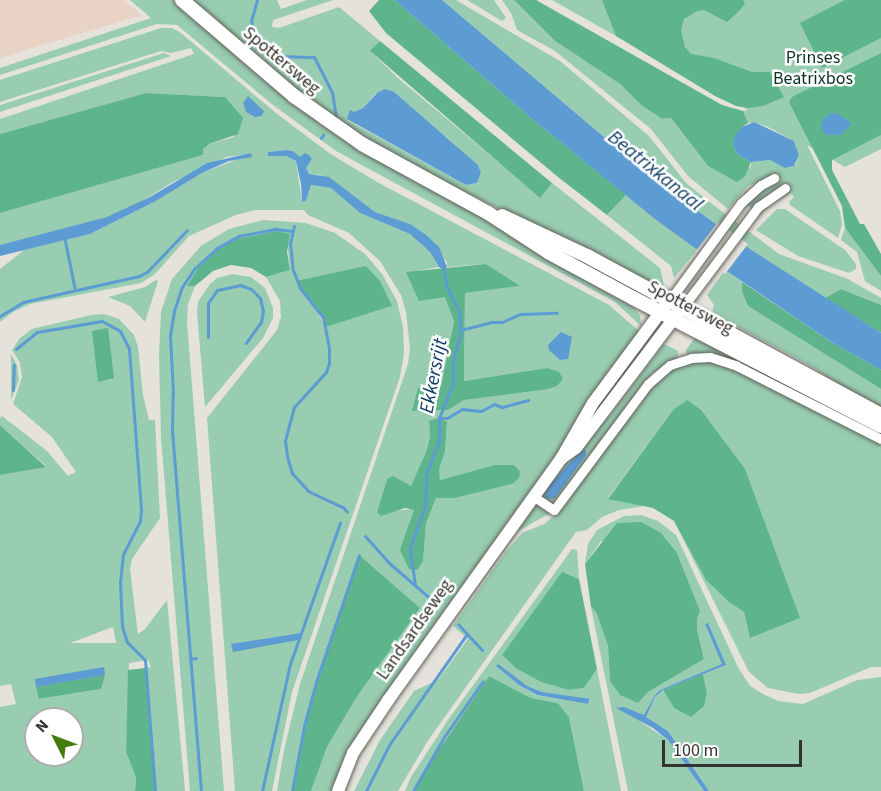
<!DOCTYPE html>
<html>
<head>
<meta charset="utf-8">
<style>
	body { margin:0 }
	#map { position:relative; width:881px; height:791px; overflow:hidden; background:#e4e2db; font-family:"Source Sans 3",sans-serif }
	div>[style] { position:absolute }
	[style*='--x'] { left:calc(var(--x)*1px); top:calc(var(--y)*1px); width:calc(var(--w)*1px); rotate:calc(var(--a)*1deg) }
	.industrial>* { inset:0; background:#e8d3c5 }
	.green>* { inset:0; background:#98cdb1 }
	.forest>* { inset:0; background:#5eb58c }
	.water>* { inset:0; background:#5d9bd3 }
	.pier>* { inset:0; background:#e4e2db }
	.stream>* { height:3px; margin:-1.5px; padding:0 1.5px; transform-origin:1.5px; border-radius:1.5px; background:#5d9bd3 }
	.roads { filter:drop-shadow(0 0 2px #62605a) drop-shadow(0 0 2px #62605a) }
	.minor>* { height:9px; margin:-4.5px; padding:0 4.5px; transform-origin:4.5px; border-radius:4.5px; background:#fff }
	.tertiary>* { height:12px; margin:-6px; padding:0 6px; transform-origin:6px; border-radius:6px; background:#fff }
	.secondary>* { height:14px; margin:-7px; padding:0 7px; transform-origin:7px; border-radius:7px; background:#fff }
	span { translate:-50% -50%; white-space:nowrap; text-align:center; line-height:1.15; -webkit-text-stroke:5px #fff; paint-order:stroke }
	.park-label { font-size:18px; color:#0a3222 }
	.street-label { font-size:18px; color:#343331 }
	.water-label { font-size:20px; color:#103f65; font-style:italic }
	.north { position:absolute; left:24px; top:707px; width:60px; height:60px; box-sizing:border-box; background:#fff; border:2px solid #aeadad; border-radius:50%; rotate:312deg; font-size:16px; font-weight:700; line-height:24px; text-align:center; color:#343331 }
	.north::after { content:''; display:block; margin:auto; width:21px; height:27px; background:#457b0c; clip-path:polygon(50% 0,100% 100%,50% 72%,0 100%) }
	.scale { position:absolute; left:662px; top:740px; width:140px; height:27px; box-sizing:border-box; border:3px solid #343331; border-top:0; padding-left:8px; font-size:18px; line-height:21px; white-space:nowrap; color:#343331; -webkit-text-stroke:4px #fff; paint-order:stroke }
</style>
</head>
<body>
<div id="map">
	<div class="industrial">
		<div style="clip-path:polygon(0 0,123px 0,142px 15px,0 58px)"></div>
	</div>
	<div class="green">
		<div style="clip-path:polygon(130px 0,173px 0,321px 125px,360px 149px,503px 228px,564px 269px,632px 306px,640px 315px,641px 326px,615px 302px,336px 151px,273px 105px,177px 25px,157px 24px,0 75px,0 68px,151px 18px)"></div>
		<div style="clip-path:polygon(evenodd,189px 0,277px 0,281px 9px,307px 0,333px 0,273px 20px,272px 27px,279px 28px,339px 7px,380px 41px,371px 52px,398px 78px,540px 197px,552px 183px,660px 268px,664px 285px,649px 284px,382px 150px,331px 118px,189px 0,376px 93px,397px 97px,451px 141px,479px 168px,481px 173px,477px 183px,466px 185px,347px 120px,354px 112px,363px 108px,376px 93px)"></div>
		<div style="clip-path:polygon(442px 0,456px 0,560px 61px,649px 136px,686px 183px,716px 207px,779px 254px,848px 279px,881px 298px,881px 305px,841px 289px,825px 298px,750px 249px,650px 176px)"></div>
		<div style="clip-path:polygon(467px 0,494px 0,506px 18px,502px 21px)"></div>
		<div style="clip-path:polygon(502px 0,514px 0,555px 41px,620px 84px,641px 105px,662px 119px,671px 118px,708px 166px,751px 167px,751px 162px,770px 160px,788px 168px,796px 164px,799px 155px,794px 141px,768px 127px,754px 122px,748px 123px,743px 111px,748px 110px,615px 32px,616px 36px,552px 0,881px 0,881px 149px,845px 167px,807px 145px,840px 211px,842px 225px,838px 238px,790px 205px,789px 202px,794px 197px,791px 193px,769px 206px,760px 215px,746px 204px,774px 175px,748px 186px,728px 209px,688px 176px,651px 129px,555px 51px,517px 30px,511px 13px)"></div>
		<div style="clip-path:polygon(evenodd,161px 28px,172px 28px,181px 33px,276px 113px,329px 153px,377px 182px,609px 305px,640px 332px,333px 791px,311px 791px,327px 747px,356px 698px,420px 608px,359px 556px,316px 682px,304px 726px,292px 791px,277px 791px,284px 750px,300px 684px,408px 364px,410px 349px,406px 312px,401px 295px,380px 261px,349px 233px,308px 215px,304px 210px,255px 210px,236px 215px,189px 236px,155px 274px,141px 283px,30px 304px,13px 312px,0 322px,0 269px,24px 250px,90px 234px,156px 201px,202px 173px,251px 154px,226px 157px,173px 182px,127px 210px,88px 224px,0 245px,0 213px,203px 155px,203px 149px,209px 144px,234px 137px,225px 97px,146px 93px,0 134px,0 119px,194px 54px,191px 48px,171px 53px,161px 51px,0 102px,0 80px,161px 28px,286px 150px,293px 151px,300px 158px,312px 159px,306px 168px,309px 174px,321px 175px,375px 212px,410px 224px,447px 262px,447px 267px,486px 264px,519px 286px,465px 293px,464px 381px,547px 368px,563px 378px,557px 386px,464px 400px,448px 410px,413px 411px,441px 386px,454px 321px,446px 296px,406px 273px,439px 267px,430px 252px,410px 234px,360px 213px,331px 188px,311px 185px,306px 201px,302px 202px,296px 161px,286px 156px,268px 156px,268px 152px,286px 150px,161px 28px,429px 421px,447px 422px,445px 452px,438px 469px,440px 480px,494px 465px,512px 484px,455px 498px,436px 498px,426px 524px,423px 561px,412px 518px,414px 509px,377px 512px,387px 479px,400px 480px,411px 487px,427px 451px,430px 436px,429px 421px)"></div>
		<div style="clip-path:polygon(164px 53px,171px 56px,0 112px,0 105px)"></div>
		<div style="clip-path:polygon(626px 195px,697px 250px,674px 278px,671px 266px,607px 215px)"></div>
		<div style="clip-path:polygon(777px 209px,785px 209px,845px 250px,856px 264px,856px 269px,849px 273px,798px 256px,756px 230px)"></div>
		<div style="clip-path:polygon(evenodd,263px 220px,306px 223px,335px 233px,365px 254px,382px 274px,397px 301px,403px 327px,404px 353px,400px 377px,292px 692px,272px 791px,235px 791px,207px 418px,277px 330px,281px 317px,280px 301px,266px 277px,290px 270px,287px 241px,264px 233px,246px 236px,219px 249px,200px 265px,191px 286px,195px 286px,188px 304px,187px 322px,224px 791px,190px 791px,161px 437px,159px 355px,161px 312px,172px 279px,201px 246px,229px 229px,263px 220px,312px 303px,392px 306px,326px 327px,312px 303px)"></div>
		<div style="clip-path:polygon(845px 228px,881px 276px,881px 291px,865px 281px,857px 252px,841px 240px)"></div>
		<div style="clip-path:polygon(725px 270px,742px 282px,742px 292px,748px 306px,881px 389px,881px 412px,811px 366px,712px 313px,714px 305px,707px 295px)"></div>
		<div style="clip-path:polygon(233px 274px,251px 277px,265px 288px,273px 308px,273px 318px,263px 338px,205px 407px,197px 312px,198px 302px,210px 284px,217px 278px)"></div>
		<div style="clip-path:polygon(156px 280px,158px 281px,145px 322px,130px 306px,108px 297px,145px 287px)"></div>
		<div style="clip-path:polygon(evenodd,91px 315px,104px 314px,119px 319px,134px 335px,138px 347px,143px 395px,149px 420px,155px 420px,160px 518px,132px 559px,130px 569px,138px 634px,145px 629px,167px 600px,185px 791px,155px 791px,145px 668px,151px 667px,148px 660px,129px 663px,126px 752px,136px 778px,135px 791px,0 791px,0 707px,16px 704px,11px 684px,0 686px,0 475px,46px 466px,0 425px,0 418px,2px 416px,47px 451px,68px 476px,76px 472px,52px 437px,13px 404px,22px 377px,20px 363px,12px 350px,20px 338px,32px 329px,91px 315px,113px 627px,116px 643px,70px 643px,113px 627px,91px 315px,36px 687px,101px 689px,40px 699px,36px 687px,91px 315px,36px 719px,72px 719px,72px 755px,36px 755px,36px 719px)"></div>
		<div style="clip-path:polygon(696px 336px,881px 429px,881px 435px,728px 358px,709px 353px,687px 354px,686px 350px)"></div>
		<div style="clip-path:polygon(evenodd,664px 344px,678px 351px,678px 357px,651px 374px,555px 501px,549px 502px,542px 498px,541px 495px,553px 475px,611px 414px,664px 344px,581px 451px,555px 498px,545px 496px,545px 491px,581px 451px)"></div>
		<div style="clip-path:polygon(11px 354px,17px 365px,19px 380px,11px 400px)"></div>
		<div style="clip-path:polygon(690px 362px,715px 362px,727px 366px,881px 443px,881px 667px,871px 667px,810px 693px,799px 694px,768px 688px,749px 672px,674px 521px,706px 580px,729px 602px,744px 612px,750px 638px,799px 618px,673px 410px,608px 498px,645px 506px,619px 510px,602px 517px,587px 530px,576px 532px,427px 742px,398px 791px,354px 791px,380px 740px,414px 691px,438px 680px,468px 639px,453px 626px,504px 554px,522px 533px,544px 524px,554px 516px,649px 388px,668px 370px)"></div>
		<div style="clip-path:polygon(536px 504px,550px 513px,517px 532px,461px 610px,459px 606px)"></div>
		<div style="clip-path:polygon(641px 515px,658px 521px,676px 535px,739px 669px,750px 686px,763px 694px,778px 701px,803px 704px,857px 680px,881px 677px,881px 791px,709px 791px,668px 731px,646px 717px,655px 697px,663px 690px,674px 708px,707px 693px,703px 674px,726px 665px,705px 625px,723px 664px,660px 690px,655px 695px,644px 716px,638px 712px,641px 722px,668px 740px,704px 791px,628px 791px,591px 607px,596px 612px,608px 646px,610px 681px,638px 703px,648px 692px,704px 659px,697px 629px,697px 619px,700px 611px,677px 553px,601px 541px,585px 564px,588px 544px,597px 530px,624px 516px)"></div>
		<div style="clip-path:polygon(evenodd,572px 549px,577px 550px,579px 579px,561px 573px,517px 669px,541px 682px,568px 690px,584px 688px,597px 669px,621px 791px,584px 791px,569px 717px,558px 703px,531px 698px,489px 676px,426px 769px,414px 791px,405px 791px,411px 777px,448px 720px,572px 549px,496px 664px,526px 686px,542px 692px,590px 700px,588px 704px,536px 695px,519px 685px,496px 664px)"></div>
	</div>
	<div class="forest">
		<div style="clip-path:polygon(379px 0,395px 0,525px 113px,626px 195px,607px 215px,558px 177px,386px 33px,369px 11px)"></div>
		<div style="clip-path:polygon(514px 0,536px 0,722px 105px,743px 111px,748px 123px,742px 127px,733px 145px,737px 154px,751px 162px,745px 176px,737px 182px,708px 166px,671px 118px,662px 119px,641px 105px,620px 84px,555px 41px)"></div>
		<div style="clip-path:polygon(602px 0,743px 0,745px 3px,740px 10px,727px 22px,704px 10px,697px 11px,684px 19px,681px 30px,685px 47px,691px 54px,714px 58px,752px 72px,770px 72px,784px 97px,763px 106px,748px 108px,736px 106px,715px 96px,616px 36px)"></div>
		<div style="clip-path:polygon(845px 0,881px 0,881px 38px,822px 68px,800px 23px)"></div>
		<div style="clip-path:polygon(380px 41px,552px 183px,540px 198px,370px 51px)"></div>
		<div style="clip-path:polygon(881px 53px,881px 135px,832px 160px,832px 170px,860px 224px,864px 224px,881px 254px,881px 276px,845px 228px,842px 206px,789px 102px,792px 97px)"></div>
		<div style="clip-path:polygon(146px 93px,225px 97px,243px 118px,238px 134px,209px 144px,203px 149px,203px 155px,0 213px,0 134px)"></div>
		<div style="clip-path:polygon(277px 231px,290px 234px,287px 252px,290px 270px,266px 277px,251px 268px,231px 265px,213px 271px,195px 286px,187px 286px,200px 265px,219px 249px,236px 239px)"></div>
		<div style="clip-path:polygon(486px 264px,520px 286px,465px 293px,464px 381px,547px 368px,559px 372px,563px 379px,557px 386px,548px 389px,464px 400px,448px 410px,412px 411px,418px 388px,441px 386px,454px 321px,445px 297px,419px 301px,406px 272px)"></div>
		<div style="clip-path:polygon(366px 266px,380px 281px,392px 306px,326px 327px,323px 317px,296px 281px)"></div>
		<div style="clip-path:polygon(742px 282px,833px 343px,881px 370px,881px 389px,748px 306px,742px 292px)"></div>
		<div style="clip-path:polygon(841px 289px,881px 305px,881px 333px,825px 298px)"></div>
		<div style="clip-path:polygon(108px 328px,114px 378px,98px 382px,92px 331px)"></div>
		<div style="clip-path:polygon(687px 400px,701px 410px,745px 469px,800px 618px,750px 638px,744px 612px,729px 602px,706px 580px,674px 521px,653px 508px,608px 499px,673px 410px)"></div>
		<div style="clip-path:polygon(439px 418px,447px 422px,445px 452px,439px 469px,440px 480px,494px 465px,514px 465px,520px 471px,519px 478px,512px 484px,455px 498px,436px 498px,426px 524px,423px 561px,417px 570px,409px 569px,400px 550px,414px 510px,405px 508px,381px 516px,377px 512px,387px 479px,393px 476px,411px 486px,427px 450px,430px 436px,429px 421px)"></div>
		<div style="clip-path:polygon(0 425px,46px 467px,0 475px)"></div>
		<div style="clip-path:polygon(641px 522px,661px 533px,677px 553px,700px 611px,697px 619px,697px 629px,704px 659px,648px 692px,638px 703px,620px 695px,610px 681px,608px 646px,596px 612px,591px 607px,585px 564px,617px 523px)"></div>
		<div style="clip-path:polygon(359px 555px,420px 608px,356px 698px,327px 747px,311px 791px,292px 791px,304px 726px,316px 682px)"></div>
		<div style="clip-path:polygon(562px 572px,579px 579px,597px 669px,584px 688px,568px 690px,541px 682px,517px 669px,502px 655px)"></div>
		<div style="clip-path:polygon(145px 668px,155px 791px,135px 791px,136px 778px,126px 752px,128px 670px)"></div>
		<div style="clip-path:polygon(703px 674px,707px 693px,704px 706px,691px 717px,674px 708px,663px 690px)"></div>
		<div style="clip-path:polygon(105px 675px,101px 689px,39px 699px,36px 687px)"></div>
		<div style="clip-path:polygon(489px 676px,531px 698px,558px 703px,569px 717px,584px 791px,414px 791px,426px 769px)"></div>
	</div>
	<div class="water">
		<div style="clip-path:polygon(395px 0,442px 0,650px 176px,750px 249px,881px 333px,881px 370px,833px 343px,725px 270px,655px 219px,525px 113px)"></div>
		<div style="clip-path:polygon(385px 89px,394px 92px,478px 165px,481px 173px,477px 183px,466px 185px,347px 119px,350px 110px,354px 112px,363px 108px,377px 93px)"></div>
		<div style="clip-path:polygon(248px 96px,264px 111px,262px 116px,255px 117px,246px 112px,243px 103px)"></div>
		<div style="clip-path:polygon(830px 113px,836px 113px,852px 123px,841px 135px,826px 135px,821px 128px,822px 121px)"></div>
		<div style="clip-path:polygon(754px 122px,794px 141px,799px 155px,794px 166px,785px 168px,770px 160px,751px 162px,737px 154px,733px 145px,735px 136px,742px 127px)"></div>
		<div style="clip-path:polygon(286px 150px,293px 151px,300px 157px,305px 153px,309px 155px,312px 159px,306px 168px,309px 174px,329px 177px,375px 212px,410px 224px,426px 235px,439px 247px,447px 267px,444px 270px,439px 267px,430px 252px,410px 234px,360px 213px,331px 188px,311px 185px,306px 201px,302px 202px,301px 184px,296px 161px,286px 156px,268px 156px,268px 152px)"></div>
		<div style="clip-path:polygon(251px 153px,252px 157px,229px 161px,202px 173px,156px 201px,90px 234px,0 256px,0 245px,107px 217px,150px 197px,207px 163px)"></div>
		<div style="clip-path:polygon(561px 332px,572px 337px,568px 359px,560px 360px,549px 350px,548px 345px)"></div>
		<div style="clip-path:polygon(586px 450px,586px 455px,555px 498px,547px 499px,544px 493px,553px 481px,581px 451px)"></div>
		<div style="clip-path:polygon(708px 623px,726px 665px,663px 690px,655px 697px,646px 717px,668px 731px,709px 791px,704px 791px,668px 740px,653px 728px,616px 708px,624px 707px,644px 715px,655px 695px,660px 690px,722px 664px,705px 624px)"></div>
		<div style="clip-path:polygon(301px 633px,298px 640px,233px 652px,231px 644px)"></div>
		<div style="clip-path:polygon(498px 664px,527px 686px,542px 692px,590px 699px,589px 701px,588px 704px,537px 695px,519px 685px,496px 666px)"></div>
		<div style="clip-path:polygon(104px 667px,105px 675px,36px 687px,35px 679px)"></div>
	</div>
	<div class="pier">
		<div style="clip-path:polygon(718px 222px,748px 244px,725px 274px,695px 252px)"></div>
	</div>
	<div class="stream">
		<div style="--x:257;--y:0;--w:22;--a:106"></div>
		<div style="--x:251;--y:21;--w:24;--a:73"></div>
		<div style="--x:258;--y:44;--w:26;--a:28"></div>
		<div style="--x:281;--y:56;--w:33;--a:2"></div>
		<div style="--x:314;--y:57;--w:39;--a:63"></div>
		<div style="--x:332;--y:92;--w:25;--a:81"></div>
		<div style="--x:321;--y:138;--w:4;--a:-56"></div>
		<div style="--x:294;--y:226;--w:17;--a:103"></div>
		<div style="--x:290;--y:243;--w:27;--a:84"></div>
		<div style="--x:293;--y:270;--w:19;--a:69"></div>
		<div style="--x:300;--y:288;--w:37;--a:52"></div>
		<div style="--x:323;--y:317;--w:32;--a:79"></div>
		<div style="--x:329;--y:348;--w:15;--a:90"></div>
		<div style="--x:329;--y:363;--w:9;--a:108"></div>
		<div style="--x:326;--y:372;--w:47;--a:132.4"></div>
		<div style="--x:294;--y:407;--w:35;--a:105"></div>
		<div style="--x:285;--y:441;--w:15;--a:82"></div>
		<div style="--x:287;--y:456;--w:18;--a:74"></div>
		<div style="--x:292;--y:473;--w:24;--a:48"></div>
		<div style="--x:308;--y:491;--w:38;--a:25"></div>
		<div style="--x:343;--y:507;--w:6;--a:51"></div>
		<div style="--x:64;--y:236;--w:55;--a:78.5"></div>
		<div style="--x:0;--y:316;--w:27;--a:-31"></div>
		<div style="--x:23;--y:302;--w:119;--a:-12.6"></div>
		<div style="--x:139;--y:276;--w:9;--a:-27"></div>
		<div style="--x:147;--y:272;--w:58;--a:-46.4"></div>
		<div style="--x:460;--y:330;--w:33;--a:-14"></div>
		<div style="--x:492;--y:322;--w:10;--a:0"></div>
		<div style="--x:502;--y:322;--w:20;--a:-24"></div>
		<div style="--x:520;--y:314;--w:37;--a:-2"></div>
		<div style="--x:208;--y:337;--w:34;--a:-90"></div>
		<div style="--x:208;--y:303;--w:16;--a:-55"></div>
		<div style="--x:217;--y:290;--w:24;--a:-12"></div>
		<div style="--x:240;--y:285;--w:12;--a:20"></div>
		<div style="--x:251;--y:289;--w:13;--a:45"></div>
		<div style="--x:260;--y:298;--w:13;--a:77"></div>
		<div style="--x:263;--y:311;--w:11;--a:100"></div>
		<div style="--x:261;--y:322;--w:26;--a:126"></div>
		<div style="--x:16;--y:349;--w:27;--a:-39"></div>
		<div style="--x:37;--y:332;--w:66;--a:-9.6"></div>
		<div style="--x:102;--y:321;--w:21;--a:29"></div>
		<div style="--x:120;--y:331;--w:20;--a:63"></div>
		<div style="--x:129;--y:349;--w:161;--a:85.7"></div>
		<div style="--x:141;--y:510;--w:11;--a:95"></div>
		<div style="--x:140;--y:521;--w:37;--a:117"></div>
		<div style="--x:123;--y:554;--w:28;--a:96"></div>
		<div style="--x:120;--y:582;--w:44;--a:87.4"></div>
		<div style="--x:122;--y:626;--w:17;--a:73"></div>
		<div style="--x:127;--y:642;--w:25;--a:45"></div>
		<div style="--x:145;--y:660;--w:131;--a:85.6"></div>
		<div style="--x:13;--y:390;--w:25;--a:-88"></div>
		<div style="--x:439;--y:418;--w:8;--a:0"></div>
		<div style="--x:447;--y:418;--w:17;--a:-31"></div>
		<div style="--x:462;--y:409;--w:19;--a:6"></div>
		<div style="--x:481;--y:411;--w:15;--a:-28"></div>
		<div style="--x:494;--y:404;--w:9;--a:21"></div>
		<div style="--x:502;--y:407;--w:27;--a:-15"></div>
		<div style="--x:365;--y:536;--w:36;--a:48"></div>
		<div style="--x:389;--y:563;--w:57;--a:40.7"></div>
		<div style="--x:415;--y:585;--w:37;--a:-98"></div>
		<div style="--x:410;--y:548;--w:45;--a:-70.3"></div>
		<div style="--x:425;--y:506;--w:35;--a:-87"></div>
		<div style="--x:427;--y:471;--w:31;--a:-68"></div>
		<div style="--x:439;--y:442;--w:24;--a:-90"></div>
		<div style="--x:439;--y:418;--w:38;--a:-68"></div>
		<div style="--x:453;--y:383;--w:23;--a:-90"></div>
		<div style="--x:453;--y:360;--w:25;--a:-74"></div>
		<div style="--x:460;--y:336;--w:23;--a:-90"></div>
		<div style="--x:460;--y:313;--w:29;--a:-117"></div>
		<div style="--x:447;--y:287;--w:20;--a:-101"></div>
		<div style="--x:467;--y:634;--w:22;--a:47"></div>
		<div style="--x:190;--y:659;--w:6;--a:-9"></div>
		<div style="--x:201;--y:791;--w:360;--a:-94.6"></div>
		<div style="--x:172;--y:432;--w:39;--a:-89"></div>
		<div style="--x:173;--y:393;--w:57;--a:-93"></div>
		<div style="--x:170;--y:336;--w:25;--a:-81"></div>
		<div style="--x:174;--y:311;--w:25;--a:-72"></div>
		<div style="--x:182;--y:287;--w:23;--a:-56"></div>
		<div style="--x:195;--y:268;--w:30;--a:-42"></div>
		<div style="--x:217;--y:248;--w:25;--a:-29"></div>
		<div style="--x:239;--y:236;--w:38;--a:-11"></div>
		<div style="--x:276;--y:229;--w:16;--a:7"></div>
		<div style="--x:262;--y:791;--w:130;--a:-77.6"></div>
		<div style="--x:290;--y:664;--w:150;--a:-70.5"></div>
		<div style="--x:292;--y:791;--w:66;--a:-79.5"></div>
		<div style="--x:304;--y:726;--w:46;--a:-74.7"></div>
		<div style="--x:316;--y:682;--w:134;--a:-71.3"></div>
		<div style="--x:366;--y:791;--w:51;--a:-63.4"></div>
		<div style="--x:389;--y:745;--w:136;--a:-54.9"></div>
		<div style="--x:467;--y:634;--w:13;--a:-132"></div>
		<div style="--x:413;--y:791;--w:62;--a:-60.1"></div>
		<div style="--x:444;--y:737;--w:68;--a:-55.1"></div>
	</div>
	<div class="roads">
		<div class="minor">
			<div style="--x:670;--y:300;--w:120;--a:-53.8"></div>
			<div style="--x:741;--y:203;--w:27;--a:-42"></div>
			<div style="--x:761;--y:185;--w:15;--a:-28"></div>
			<div style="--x:683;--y:307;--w:125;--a:-53.1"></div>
			<div style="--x:758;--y:207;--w:33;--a:-35"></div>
			<div style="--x:533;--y:496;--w:25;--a:34"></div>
			<div style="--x:554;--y:510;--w:157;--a:-53.3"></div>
			<div style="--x:648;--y:384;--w:29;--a:-41"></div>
			<div style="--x:670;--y:365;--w:22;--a:-18"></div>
			<div style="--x:691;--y:358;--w:19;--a:-3"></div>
			<div style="--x:710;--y:357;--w:28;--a:18"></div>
			<div style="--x:737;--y:366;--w:161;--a:26.9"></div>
		</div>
		<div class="tertiary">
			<div style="--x:562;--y:458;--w:17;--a:-36"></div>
			<div style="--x:576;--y:448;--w:169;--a:-52.9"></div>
			<div style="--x:338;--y:791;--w:41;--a:-68.5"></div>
			<div style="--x:353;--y:753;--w:65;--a:-56.3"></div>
			<div style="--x:389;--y:699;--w:295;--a:-54.4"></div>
			<div style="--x:561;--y:459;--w:64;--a:-60.3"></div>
			<div style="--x:593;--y:403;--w:121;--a:-53.4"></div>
		</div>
		<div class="secondary">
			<div style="--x:182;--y:0;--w:148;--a:40.6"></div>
			<div style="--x:294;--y:96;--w:83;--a:35.2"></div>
			<div style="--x:362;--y:144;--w:144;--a:28.7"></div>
			<div style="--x:488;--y:213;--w:72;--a:33"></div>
			<div style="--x:548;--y:252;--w:97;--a:28.4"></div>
			<div style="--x:633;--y:298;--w:279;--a:27.3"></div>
			<div style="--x:502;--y:216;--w:94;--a:25.2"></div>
			<div style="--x:587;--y:256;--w:334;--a:28.4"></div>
		</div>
	</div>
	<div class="park-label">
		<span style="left:813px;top:69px">Prinses<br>Beatrixbos</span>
	</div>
	<div class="street-label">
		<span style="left:281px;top:61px;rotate:40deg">Spottersweg</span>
		<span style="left:690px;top:308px;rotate:28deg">Spottersweg</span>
		<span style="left:415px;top:630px;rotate:-55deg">Landsardseweg</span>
	</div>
	<div class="water-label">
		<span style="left:655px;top:171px;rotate:39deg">Beatrixkanaal</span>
		<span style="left:434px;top:376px;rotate:-79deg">Ekkersrijt</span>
	</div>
	<div class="north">N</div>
	<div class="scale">100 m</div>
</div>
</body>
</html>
